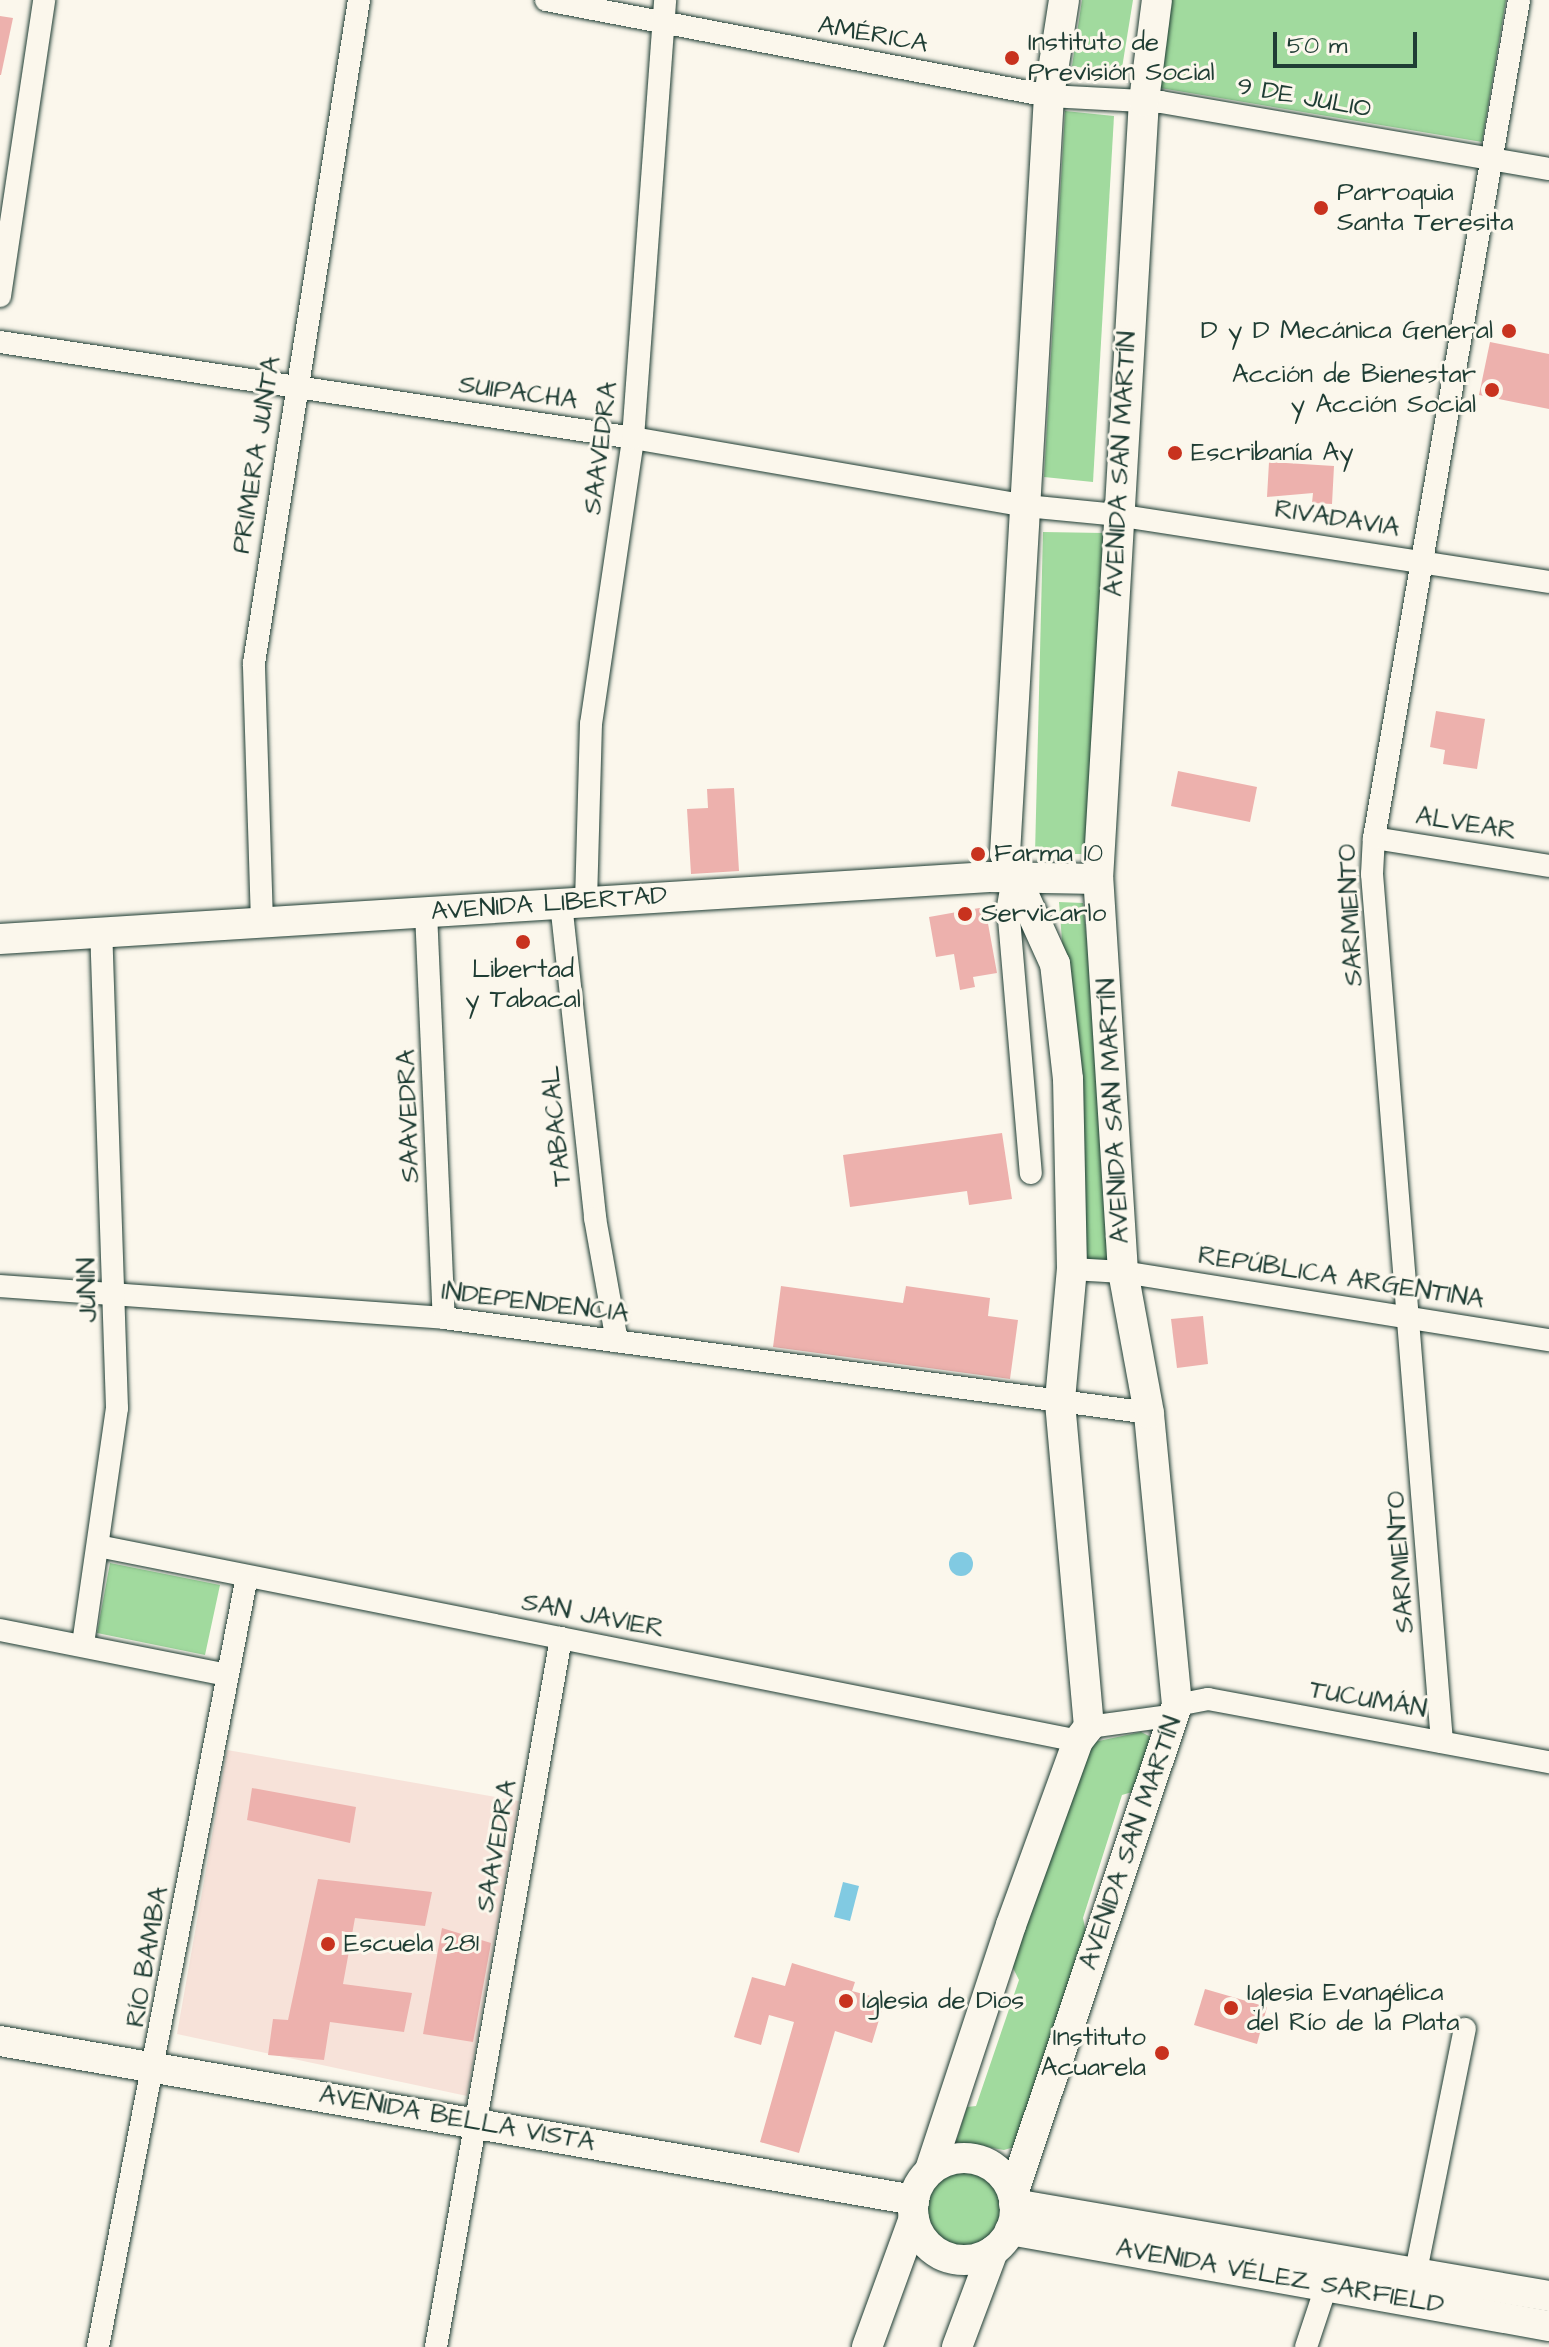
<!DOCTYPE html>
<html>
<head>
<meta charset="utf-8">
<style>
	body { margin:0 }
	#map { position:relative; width:1549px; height:2347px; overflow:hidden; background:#fbf7ec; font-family:"Architects Daughter",sans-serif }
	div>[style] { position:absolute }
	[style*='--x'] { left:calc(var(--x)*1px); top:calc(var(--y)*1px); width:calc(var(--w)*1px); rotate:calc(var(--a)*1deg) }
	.built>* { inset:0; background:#f7e2d9 }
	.green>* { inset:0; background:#a1da9e }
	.round { border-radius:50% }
	.water>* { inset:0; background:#81cae2 }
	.building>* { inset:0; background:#edb1ad }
	.roads { filter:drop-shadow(0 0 2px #1f3d34) drop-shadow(0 0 2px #1f3d34) }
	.street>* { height:22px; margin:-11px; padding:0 11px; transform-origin:11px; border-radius:11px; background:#fbf7ec }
	.secondary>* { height:30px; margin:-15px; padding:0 15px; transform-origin:15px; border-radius:15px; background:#fbf7ec }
	.secondary>.ring { margin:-15px; padding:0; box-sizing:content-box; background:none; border:30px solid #fbf7ec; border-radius:50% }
	.dots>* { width:22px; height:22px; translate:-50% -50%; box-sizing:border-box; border:4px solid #fbf7ec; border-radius:50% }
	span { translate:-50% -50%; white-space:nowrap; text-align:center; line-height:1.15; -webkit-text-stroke:6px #fbf7ec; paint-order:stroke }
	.street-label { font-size:26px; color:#1f3d34 }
	.poi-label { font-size:26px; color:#1f3d34 }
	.left { translate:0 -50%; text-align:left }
	.right { translate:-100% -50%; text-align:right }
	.scale { position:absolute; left:1273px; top:32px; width:144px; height:36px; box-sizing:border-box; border:4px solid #1f3d34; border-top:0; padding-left:10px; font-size:24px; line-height:28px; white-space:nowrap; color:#1f3d34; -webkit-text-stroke:6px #fbf7ec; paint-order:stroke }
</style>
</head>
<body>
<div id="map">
	<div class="built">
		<div style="clip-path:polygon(227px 1750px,519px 1801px,467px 2096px,177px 2034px)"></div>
	</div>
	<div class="green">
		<div style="clip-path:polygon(1082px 0,1133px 0,1121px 74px,1072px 66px)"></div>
		<div style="clip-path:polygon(1168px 0,1506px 0,1482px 142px,1154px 87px)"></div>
		<div style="clip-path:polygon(1065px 111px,1114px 116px,1093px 482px,1044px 477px)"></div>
		<div style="clip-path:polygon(1043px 532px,1104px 533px,1100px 854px,1035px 854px)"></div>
		<div style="clip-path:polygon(1059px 902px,1083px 903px,1120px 1263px,1087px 1259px)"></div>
		<div style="clip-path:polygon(110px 1563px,220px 1585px,205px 1655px,97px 1633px)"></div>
		<div style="clip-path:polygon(1141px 1732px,1151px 1737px,1139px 1790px,1122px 1795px,1083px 1918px,1089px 1946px,1014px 2147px,1004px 2150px,956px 2142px,967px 2107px,976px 2106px,1019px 1980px,1012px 1966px,1085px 1752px,1094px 1742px)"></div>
		<div class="round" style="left:925px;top:2170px;width:76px;height:76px"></div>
	</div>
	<div class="water">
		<div class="round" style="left:949px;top:1552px;width:24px;height:24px"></div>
		<div style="clip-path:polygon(843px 1882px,859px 1886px,850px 1921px,834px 1917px)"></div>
	</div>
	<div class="building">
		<div style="clip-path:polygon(0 16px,13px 18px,1px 75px,0 75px)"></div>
		<div style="clip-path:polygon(1490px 342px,1549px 354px,1549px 409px,1479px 395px)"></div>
		<div style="clip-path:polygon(1269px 462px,1334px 466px,1332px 504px,1312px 503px,1313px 493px,1267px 497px)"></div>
		<div style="clip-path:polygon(1436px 711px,1485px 719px,1477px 769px,1443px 764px,1445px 750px,1430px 747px)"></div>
		<div style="clip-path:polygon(1178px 771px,1257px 787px,1250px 822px,1171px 806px)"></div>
		<div style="clip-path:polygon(734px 788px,739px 871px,691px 874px,687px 809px,708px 808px,707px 789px)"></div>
		<div style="clip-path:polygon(985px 907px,997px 973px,973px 977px,975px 987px,960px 990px,954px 954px,936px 957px,929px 917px)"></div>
		<div style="clip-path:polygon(1002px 1133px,1012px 1199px,969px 1205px,967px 1191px,850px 1207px,843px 1155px)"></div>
		<div style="clip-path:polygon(781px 1286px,903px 1303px,906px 1286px,990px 1298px,988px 1316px,1018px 1320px,1010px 1379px,773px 1347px)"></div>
		<div style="clip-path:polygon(1203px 1316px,1208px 1364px,1177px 1368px,1171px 1319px)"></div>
		<div style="clip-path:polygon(252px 1788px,356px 1807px,350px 1843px,247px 1820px)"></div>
		<div style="clip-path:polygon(318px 1879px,432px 1892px,425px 1926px,355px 1918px,343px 1984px,412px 1993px,404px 2032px,330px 2022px,324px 2060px,268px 2055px,273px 2019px,288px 2020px)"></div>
		<div style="clip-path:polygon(442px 1928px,491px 1943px,473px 2042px,423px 2034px)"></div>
		<div style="clip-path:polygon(792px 1963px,855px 1982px,852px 1991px,885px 2000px,872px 2043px,835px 2031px,799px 2153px,760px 2142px,794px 2022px,769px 2015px,761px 2045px,734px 2037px,752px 1977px,785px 1986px)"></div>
		<div style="clip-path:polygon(1205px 1989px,1267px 2007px,1257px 2044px,1194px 2025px)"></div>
	</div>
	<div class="roads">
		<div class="street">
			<div style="--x:546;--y:0;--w:512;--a:10.81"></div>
			<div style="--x:1049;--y:96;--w:112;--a:3.1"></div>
			<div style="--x:1161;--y:102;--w:394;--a:9.8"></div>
			<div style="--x:0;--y:296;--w:299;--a:-81.5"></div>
			<div style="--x:0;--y:342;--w:640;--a:8.62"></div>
			<div style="--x:633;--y:438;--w:399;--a:9.8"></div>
			<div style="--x:1026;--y:506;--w:91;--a:5.6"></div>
			<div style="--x:1117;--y:515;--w:437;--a:8.8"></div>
			<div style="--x:1374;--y:838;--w:177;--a:9.1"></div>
			<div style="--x:1013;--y:878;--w:29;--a:100"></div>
			<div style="--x:1008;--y:907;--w:267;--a:85.1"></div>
			<div style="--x:586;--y:902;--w:178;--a:-88.4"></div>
			<div style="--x:591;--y:724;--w:289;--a:-81.6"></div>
			<div style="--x:633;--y:438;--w:439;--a:-85.8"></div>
			<div style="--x:561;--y:903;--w:317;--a:83.8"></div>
			<div style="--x:595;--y:1218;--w:125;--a:79.9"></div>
			<div style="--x:426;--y:912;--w:406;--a:87.5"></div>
			<div style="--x:262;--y:922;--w:259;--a:-91.8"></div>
			<div style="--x:254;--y:663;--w:671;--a:-81"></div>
			<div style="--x:1072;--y:1269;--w:51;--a:3.4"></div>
			<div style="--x:1123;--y:1272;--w:431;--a:9.1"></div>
			<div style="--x:0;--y:1286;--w:445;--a:4.1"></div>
			<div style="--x:444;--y:1318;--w:711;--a:7.67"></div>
			<div style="--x:98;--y:1546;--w:999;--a:11.25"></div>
			<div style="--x:0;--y:1630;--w:231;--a:11.2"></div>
			<div style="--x:83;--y:1644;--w:238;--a:-81.8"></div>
			<div style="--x:117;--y:1408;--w:475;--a:-91.9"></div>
			<div style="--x:1177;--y:1705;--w:32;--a:-11"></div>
			<div style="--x:1208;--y:1699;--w:347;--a:10.5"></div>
			<div style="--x:1089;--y:1727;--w:87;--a:-7.9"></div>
			<div style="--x:1442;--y:1742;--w:871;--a:-94.61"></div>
			<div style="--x:1372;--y:874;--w:36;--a:-87"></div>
			<div style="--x:1374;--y:838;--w:850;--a:-80.18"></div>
			<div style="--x:1416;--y:2271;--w:247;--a:-78.6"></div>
			<div style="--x:98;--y:2347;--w:785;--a:-79.06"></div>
			<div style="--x:436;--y:2347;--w:720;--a:-80"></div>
			<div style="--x:1306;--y:2347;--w:76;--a:-71.6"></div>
		</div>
		<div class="secondary">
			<div style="--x:0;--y:939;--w:991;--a:-3.59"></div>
			<div style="--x:989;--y:877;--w:109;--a:1.1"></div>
			<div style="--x:0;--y:2041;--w:928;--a:9.87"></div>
			<div class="ring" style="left:913px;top:2158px;width:72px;height:72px"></div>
			<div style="--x:930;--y:2170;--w:258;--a:-71.7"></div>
			<div style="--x:1011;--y:1925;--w:196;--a:-70"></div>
			<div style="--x:1078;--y:1741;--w:18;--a:-52"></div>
			<div style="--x:1089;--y:1727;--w:328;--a:-95.1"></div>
			<div style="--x:1060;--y:1400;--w:132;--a:-84.8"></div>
			<div style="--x:1072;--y:1269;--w:190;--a:-91.2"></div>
			<div style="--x:1068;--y:1079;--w:116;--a:-96.4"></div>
			<div style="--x:1055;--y:964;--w:121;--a:-114.4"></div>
			<div style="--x:1005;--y:854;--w:759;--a:-86.68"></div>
			<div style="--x:1049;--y:96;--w:97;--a:-81.1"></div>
			<div style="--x:1013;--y:2194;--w:516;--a:-71.46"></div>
			<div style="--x:1177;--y:1705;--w:293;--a:-95.5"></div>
			<div style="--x:1149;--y:1413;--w:143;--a:-100.4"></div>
			<div style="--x:1123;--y:1272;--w:394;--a:-93.6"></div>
			<div style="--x:1098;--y:879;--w:779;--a:-86.62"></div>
			<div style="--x:1144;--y:101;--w:102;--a:-82.7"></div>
			<div style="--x:1014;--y:2204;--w:543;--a:9.76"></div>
			<div style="--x:1010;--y:2230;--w:547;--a:10.1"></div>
			<div style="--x:867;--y:2347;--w:137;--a:-70"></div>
			<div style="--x:957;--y:2347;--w:103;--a:-69.4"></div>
		</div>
	</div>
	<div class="dots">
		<div style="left:1012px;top:58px;background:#c8321e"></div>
		<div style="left:1321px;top:208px;background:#c8321e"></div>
		<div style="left:1509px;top:331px;background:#c8321e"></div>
		<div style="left:1492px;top:390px;background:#c8321e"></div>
		<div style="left:1175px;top:453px;background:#c8321e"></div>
		<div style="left:978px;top:854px;background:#c8321e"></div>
		<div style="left:965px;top:914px;background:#c8321e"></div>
		<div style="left:523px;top:942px;background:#c8321e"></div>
		<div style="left:328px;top:1944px;background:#c8321e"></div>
		<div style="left:846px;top:2001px;background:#c8321e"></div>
		<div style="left:1231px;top:2008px;background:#c8321e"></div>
		<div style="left:1162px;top:2053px;background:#c8321e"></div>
	</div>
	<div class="street-label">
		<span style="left:873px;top:35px;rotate:10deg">AMÉRICA</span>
		<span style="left:1304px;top:98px;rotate:10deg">9 DE JULIO</span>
		<span style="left:518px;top:393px;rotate:8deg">SUIPACHA</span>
		<span style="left:601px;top:448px;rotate:-83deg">SAAVEDRA</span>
		<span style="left:257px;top:455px;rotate:-81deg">PRIMERA JUNTA</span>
		<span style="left:1121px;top:464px;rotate:-87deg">AVENIDA SAN MARTÍN</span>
		<span style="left:1337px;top:519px;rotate:9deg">RIVADAVIA</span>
		<span style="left:1466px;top:824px;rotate:9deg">ALVEAR</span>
		<span style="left:549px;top:904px;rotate:-4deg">AVENIDA LIBERTAD</span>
		<span style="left:1351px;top:915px;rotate:-93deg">SARMIENTO</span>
		<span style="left:1114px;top:1111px;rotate:-93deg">AVENIDA SAN MARTÍN</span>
		<span style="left:409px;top:1116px;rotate:-92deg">SAAVEDRA</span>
		<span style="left:557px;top:1126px;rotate:-96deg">TABACAL</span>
		<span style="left:1341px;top:1278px;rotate:9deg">REPÚBLICA ARGENTINA</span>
		<span style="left:88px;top:1290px;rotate:-91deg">JUNIN</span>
		<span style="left:535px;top:1303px;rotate:7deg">INDEPENDENCIA</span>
		<span style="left:1401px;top:1562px;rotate:-94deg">SARMIENTO</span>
		<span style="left:593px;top:1616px;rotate:11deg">SAN JAVIER</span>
		<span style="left:1368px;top:1700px;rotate:10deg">TUCUMÁN</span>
		<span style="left:1131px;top:1843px;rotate:-71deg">AVENIDA SAN MARTÍN</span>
		<span style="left:497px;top:1846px;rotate:-80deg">SAAVEDRA</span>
		<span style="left:148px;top:1957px;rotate:-80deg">RÍO BAMBA</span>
		<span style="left:457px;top:2119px;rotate:10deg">AVENIDA BELLA VISTA</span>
		<span style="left:1280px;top:2277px;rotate:10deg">AVENIDA VÉLEZ SARFIELD</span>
	</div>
	<div class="poi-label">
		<span class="left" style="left:1028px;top:58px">Instituto de<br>Previsión Social</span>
		<span class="left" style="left:1337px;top:208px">Parroquia<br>Santa Teresita</span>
		<span class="right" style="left:1493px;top:331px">D y D Mecánica General</span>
		<span class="right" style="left:1476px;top:390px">Acción de Bienestar<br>y Acción Social</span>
		<span class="left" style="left:1191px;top:453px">Escribanía Ay</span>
		<span class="left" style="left:994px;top:854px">Farma 10</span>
		<span class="left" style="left:981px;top:914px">Servicarlo</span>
		<span style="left:523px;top:985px">Libertad<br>y Tabacal</span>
		<span class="left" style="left:344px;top:1944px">Escuela 281</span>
		<span class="left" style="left:1247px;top:2008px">Iglesia Evangélica<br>del Río de la Plata</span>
		<span class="left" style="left:862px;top:2001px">Iglesia de Dios</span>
		<span class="right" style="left:1146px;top:2053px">Instituto<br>Acuarela</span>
	</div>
	<div class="scale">50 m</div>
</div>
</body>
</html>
